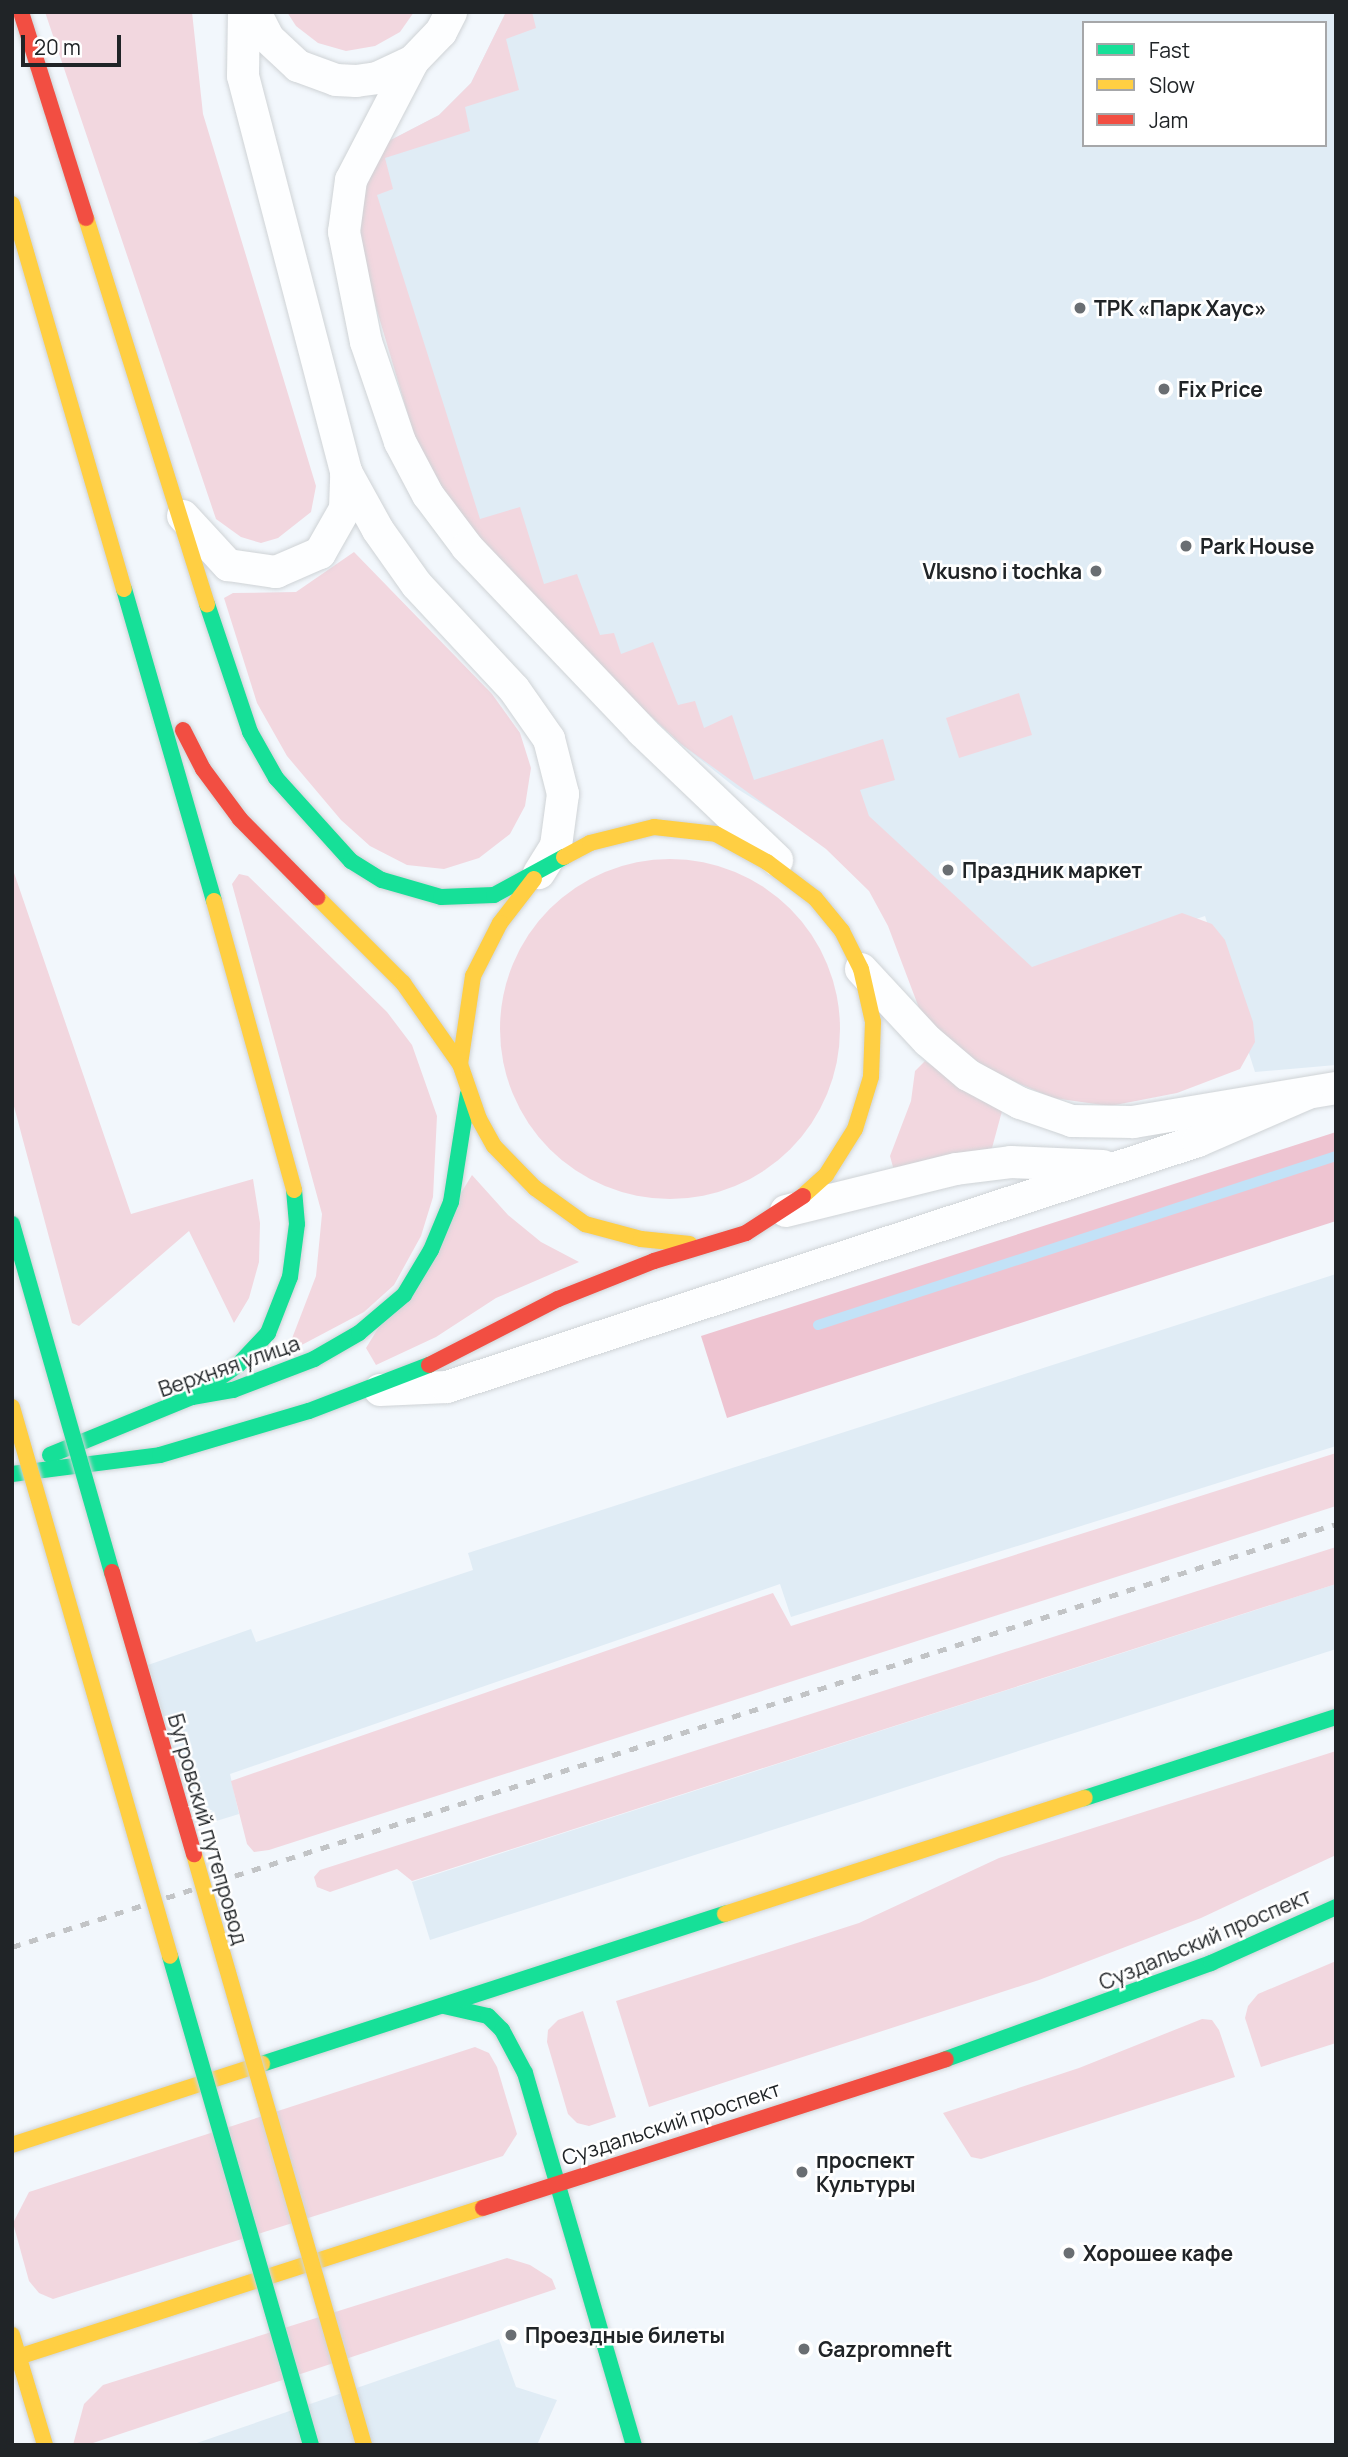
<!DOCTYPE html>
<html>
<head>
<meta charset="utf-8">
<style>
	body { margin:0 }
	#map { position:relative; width:1348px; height:2457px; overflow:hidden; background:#f2f7fc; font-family:Manrope,sans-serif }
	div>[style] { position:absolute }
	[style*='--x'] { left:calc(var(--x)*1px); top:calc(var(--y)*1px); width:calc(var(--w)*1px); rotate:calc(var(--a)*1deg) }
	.built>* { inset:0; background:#e0ecf5 }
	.green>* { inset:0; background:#f2d7df }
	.round { border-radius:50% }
	.forest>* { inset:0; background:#eec4d1 }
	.stream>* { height:10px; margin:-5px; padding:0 5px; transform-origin:5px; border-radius:5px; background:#c2e2f7 }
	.roads { filter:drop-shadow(0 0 2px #cfd3d6) drop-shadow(0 0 2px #cfd3d6) }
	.street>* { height:32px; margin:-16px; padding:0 16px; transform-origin:16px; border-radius:16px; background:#fdfeff }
	.fast>* { height:16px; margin:-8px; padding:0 8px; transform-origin:8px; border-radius:8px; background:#16e098 }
	.slow>* { height:16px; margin:-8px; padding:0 8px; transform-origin:8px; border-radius:8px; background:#ffcf43 }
	.jam>* { height:16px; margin:-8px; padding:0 8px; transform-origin:8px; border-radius:8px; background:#f24e42 }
	.rail>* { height:5px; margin-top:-2.5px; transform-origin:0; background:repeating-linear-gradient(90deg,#c2c4c6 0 9px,transparent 0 18px) }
	.bridges { filter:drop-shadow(0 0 2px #cfd3d6) drop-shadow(0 0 2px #cfd3d6) }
	.fast-bridge>* { height:16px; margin:-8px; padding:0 8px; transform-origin:8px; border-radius:8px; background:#16e098 }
	.slow-bridge>* { height:16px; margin:-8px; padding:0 8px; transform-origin:8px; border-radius:8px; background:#ffcf43 }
	.jam-bridge>* { height:16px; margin:-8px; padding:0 8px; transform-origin:8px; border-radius:8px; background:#f24e42 }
	.dots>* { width:19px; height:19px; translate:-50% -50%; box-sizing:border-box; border:4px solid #fff; border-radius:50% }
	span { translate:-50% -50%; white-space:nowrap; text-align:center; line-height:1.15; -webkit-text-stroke:5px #fff; paint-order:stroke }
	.poi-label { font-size:21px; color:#202427; font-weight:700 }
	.left { translate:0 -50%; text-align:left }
	.right { translate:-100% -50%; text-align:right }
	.street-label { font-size:21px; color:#202427 }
	.frame { position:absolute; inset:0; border:14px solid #202427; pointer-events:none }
	.legend { position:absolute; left:1082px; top:21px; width:245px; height:126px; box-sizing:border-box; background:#fff; border:2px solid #a6a7a9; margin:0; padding:9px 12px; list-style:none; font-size:21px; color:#202427 }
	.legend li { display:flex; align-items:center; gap:14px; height:35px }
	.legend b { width:35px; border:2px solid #a6a7a9 }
	.scale { position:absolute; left:21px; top:35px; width:100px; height:32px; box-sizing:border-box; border:4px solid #202427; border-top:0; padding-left:9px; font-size:21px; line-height:24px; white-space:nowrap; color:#202427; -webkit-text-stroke:5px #fff; paint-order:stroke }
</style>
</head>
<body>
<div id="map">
	<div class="built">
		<div style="clip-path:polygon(evenodd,506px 12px,1336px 12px,1336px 1065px,1255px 1072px,1205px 916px,1033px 974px,736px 788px,681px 744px,473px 533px,363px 173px,383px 144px,439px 115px,471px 83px,506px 12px,1084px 23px,1325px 23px,1325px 145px,1084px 145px,1084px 23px)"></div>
		<div style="clip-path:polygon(1336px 1274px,1336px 1446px,791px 1617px,780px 1584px,230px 1774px,239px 1814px,197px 1827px,148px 1665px,251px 1629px,256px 1642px,473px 1570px,468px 1553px)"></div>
		<div style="clip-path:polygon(1336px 1584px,1336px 1649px,430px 1940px,412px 1882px)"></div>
		<div style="clip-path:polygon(499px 2339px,516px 2387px,557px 2400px,537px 2445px,191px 2445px)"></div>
	</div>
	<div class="green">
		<div style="clip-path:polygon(45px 12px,192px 12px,203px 114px,316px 486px,311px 512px,278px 538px,261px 543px,241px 537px,216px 519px)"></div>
		<div style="clip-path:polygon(287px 12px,414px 12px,400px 32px,375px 46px,346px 51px,318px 43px,296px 26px)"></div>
		<div style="clip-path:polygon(506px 12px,532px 12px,536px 28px,506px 39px,519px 90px,465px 107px,470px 131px,385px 158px,393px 189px,377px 195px,480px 519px,520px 507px,544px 584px,577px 574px,600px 635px,614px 633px,621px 654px,653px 642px,678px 705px,695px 701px,704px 728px,732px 715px,754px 780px,883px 739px,895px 780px,860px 790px,869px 816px,1032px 967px,1182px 913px,1212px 924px,1225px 940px,1253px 1022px,1255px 1042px,1240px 1069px,1177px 1093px,1110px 1106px,1053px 1098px,990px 1071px,940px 1033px,919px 1008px,888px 926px,869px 891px,826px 849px,681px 744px,576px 647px,473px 533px,421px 459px,352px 226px,363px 173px,383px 144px,439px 115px,471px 83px)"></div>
		<div style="clip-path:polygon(354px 552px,492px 694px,520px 733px,531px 768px,525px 806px,510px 834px,479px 858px,444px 869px,407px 865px,370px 846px,341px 820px,287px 756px,257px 703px,224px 598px,233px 593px,296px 592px)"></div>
		<div style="clip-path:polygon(1019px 693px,1032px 735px,959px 758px,946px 718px)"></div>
		<div class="round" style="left:500px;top:859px;width:340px;height:340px"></div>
		<div style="clip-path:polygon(12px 867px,131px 1214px,253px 1179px,260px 1223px,259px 1262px,249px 1298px,234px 1323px,189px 1231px,79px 1326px,72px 1323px,12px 1099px)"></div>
		<div style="clip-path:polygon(239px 874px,248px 876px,387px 1012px,412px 1045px,437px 1116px,433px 1197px,421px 1236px,394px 1285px,364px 1312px,296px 1348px,291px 1341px,316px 1276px,322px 1214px,232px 884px)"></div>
		<div style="clip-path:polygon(925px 1061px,1002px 1111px,992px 1148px,900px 1169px,893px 1167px,890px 1156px,911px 1101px,915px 1071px)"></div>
		<div style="clip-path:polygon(472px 1175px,508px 1215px,541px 1242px,579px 1262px,496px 1298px,436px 1337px,376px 1365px,366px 1348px)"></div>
		<div style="clip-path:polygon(1336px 1453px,1336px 1506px,269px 1850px,254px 1852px,247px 1844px,231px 1781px,773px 1593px,791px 1626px)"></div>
		<div style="clip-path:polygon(1336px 1547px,1336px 1584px,412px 1881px,397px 1869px,330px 1892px,317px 1887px,314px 1877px,320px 1870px)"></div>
		<div style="clip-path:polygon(1336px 1751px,1336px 1855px,1201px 1918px,1039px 1980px,649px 2107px,616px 2001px,859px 1923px,999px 1858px)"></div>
		<div style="clip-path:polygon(1336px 1961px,1336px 2043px,1261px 2067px,1245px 2018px,1248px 2006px,1258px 1994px)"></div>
		<div style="clip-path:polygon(583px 2011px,616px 2117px,589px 2126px,577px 2123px,568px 2114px,547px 2042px,548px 2030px,558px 2020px)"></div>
		<div style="clip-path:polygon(1202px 2019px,1212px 2020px,1219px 2030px,1235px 2077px,981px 2159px,971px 2157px,943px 2113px,1079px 2068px)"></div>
		<div style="clip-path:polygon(475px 2047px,489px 2053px,497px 2067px,517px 2134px,503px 2156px,53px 2299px,39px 2293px,29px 2281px,13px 2223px,29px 2192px)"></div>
		<div style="clip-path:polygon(507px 2258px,530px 2265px,552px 2279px,556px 2289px,87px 2445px,73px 2445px,84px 2404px,103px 2385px)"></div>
	</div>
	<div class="forest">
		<div style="clip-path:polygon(1336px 1132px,1336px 1221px,727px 1418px,701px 1336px)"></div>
	</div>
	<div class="stream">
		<div style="--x:818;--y:1325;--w:545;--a:-18.07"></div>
	</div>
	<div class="roads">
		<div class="street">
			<div style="--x:244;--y:12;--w:64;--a:90.9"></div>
			<div style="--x:243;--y:76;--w:409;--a:75.4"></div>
			<div style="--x:346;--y:472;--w:66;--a:61.1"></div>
			<div style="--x:378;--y:530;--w:67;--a:54.7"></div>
			<div style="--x:417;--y:585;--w:142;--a:47"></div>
			<div style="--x:514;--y:689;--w:61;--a:55"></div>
			<div style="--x:549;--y:739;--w:57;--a:75.7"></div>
			<div style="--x:563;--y:794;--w:52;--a:97.7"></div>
			<div style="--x:556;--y:846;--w:32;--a:122"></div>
			<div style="--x:255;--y:12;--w:29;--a:63"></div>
			<div style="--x:268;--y:38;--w:41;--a:43"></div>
			<div style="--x:298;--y:66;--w:40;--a:20.2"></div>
			<div style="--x:336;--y:80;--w:20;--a:3"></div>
			<div style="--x:356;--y:81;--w:21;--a:-8"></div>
			<div style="--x:377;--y:78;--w:40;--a:-25"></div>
			<div style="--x:413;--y:61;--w:40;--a:-46"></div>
			<div style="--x:441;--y:32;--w:22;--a:-63"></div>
			<div style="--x:413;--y:61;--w:134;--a:117.5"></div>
			<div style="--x:351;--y:180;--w:52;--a:97.7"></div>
			<div style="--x:344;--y:232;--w:112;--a:78.7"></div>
			<div style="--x:366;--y:342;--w:106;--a:71.2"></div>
			<div style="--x:400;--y:442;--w:60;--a:62.2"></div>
			<div style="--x:428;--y:495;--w:65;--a:53.1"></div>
			<div style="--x:467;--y:547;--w:254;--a:46.4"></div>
			<div style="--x:642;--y:731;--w:187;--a:43.7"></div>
			<div style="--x:183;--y:516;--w:67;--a:47.4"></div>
			<div style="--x:228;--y:565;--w:49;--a:8.3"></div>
			<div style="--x:276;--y:572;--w:48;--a:-23.4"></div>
			<div style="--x:320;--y:553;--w:51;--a:-60.4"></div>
			<div style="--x:345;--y:509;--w:37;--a:-88"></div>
			<div style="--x:861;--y:969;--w:98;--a:47.1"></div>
			<div style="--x:928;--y:1041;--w:52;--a:40.4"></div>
			<div style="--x:968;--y:1075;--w:59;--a:28.3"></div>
			<div style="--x:1020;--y:1103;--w:55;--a:19.1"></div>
			<div style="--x:1072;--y:1121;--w:61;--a:0.9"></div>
			<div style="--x:1133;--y:1122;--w:206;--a:-9.5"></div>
			<div style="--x:786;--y:1211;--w:175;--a:-13.9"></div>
			<div style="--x:956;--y:1169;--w:55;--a:-7.3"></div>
			<div style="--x:1011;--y:1162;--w:92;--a:2.5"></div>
			<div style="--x:380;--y:1390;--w:67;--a:-2.6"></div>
			<div style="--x:447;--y:1387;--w:790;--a:-18.14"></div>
			<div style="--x:1198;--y:1141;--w:118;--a:-23.5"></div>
		</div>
		<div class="fast">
			<div style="--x:124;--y:589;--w:325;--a:73.9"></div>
			<div style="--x:207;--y:604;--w:135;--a:71.4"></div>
			<div style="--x:250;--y:732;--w:53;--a:60.5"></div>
			<div style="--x:276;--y:778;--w:112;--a:47.9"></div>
			<div style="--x:351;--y:861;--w:36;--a:32"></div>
			<div style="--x:382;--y:880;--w:61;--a:16.1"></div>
			<div style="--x:441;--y:897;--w:53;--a:-2.2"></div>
			<div style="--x:494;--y:895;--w:80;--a:-28.5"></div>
			<div style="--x:192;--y:1397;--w:56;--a:-34.8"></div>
			<div style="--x:238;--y:1365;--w:44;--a:-46.8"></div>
			<div style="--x:268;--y:1333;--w:60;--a:-68.6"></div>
			<div style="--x:290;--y:1277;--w:53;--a:-82.5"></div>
			<div style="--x:297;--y:1224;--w:34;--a:-95"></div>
			<div style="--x:50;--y:1455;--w:153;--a:-22.2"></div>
			<div style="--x:192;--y:1397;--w:42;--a:-9.7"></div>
			<div style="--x:233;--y:1390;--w:87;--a:-20.9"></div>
			<div style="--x:314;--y:1359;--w:52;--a:-30"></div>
			<div style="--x:359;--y:1333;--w:59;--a:-40.2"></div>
			<div style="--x:404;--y:1295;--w:52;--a:-59"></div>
			<div style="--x:431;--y:1250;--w:52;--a:-67.4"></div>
			<div style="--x:451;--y:1202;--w:109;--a:-81.1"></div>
			<div style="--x:12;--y:1474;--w:149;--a:-7.3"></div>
			<div style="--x:160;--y:1455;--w:155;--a:-16.5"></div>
			<div style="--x:309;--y:1411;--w:129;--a:-21"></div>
			<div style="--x:1085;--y:1798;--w:264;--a:-17.9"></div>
			<div style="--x:444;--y:2006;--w:45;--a:12.8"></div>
			<div style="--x:488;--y:2016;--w:20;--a:45"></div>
			<div style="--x:502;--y:2030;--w:49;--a:61.9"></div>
			<div style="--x:525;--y:2073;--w:388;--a:73.7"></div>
			<div style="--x:946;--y:2059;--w:282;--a:-19.9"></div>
			<div style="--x:1211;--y:1963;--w:137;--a:-24.1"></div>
			<div style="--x:262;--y:2064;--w:487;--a:-18"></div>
		</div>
		<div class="slow">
			<div style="--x:12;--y:204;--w:401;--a:73.8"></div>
			<div style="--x:86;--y:218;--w:405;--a:72.6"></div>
			<div style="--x:564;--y:857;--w:30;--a:-28"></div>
			<div style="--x:590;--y:843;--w:66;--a:-14"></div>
			<div style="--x:654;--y:827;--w:62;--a:6.4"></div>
			<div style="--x:716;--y:834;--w:58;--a:28.8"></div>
			<div style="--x:767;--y:862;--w:60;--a:36.9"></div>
			<div style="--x:815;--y:898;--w:43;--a:50.7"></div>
			<div style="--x:842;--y:931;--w:42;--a:63.4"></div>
			<div style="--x:861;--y:969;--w:54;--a:77.2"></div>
			<div style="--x:873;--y:1022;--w:55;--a:92.1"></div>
			<div style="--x:871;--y:1077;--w:54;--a:107.1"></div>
			<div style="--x:855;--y:1129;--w:54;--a:122.2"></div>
			<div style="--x:826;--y:1175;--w:31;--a:138"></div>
			<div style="--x:534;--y:879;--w:56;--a:127.7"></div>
			<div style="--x:500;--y:923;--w:59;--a:117"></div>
			<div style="--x:473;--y:976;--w:89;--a:98.4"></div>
			<div style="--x:460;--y:1064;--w:58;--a:70.9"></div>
			<div style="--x:479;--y:1119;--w:31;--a:61"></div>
			<div style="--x:494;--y:1146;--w:59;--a:45.7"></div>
			<div style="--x:535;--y:1188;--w:62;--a:35.8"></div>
			<div style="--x:585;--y:1224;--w:58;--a:15"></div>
			<div style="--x:641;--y:1239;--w:49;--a:5.8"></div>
			<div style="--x:317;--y:897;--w:122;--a:45"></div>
			<div style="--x:403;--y:983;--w:99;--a:54.9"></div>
			<div style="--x:214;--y:901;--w:300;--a:74.5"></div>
			<div style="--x:725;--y:1914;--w:378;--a:-17.9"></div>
			<div style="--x:12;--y:2145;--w:263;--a:-18"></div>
			<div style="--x:12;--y:2335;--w:115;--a:73.3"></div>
			<div style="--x:12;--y:2359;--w:495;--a:-17.8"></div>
		</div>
		<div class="jam">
			<div style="--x:21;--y:12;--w:216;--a:72.5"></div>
			<div style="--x:183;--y:730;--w:44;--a:62.9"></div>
			<div style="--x:203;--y:769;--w:62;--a:53.5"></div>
			<div style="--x:240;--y:819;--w:110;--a:45.4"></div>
			<div style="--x:429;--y:1365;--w:145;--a:-27.1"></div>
			<div style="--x:558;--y:1299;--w:103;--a:-21.6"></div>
			<div style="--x:654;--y:1261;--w:96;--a:-16.9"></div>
			<div style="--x:746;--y:1233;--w:68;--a:-33"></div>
			<div style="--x:483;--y:2208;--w:486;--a:-17.8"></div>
		</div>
	</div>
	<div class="rail">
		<div style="--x:12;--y:1947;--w:1390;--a:-17.72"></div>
	</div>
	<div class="bridges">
		<div class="fast-bridge">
			<div style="--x:12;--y:1224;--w:362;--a:74"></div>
			<div style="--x:170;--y:1956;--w:509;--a:73.92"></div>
		</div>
		<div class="slow-bridge">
			<div style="--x:12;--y:1407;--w:571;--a:73.94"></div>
			<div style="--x:194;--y:1854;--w:615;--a:73.95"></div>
		</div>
		<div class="jam-bridge">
			<div style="--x:112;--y:1572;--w:294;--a:73.8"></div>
		</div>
	</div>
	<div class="dots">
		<div style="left:1080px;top:308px;background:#6a6e72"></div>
		<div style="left:1164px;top:389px;background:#6a6e72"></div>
		<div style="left:1186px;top:546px;background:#6a6e72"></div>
		<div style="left:1096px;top:571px;background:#6a6e72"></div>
		<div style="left:948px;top:870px;background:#6a6e72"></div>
		<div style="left:802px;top:2172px;background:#6a6e72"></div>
		<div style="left:1069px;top:2253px;background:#6a6e72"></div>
		<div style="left:511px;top:2335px;background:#6a6e72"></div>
		<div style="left:804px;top:2349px;background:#6a6e72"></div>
	</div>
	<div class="poi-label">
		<span class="left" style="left:1094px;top:308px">ТРК «Парк Хаус»</span>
		<span class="left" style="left:1178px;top:389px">Fix Price</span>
		<span class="left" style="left:1200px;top:546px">Park House</span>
		<span class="right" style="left:1082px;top:571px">Vkusno i tochka</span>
		<span class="left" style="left:962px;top:870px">Праздник маркет</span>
		<span class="left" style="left:816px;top:2172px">проспект<br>Культуры</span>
		<span class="left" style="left:1083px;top:2253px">Хорошее кафе</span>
		<span class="left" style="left:525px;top:2335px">Проездные билеты</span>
		<span class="left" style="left:818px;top:2349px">Gazpromneft</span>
	</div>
	<div class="street-label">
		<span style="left:229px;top:1366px;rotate:-19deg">Верхняя улица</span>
		<span style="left:208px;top:1829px;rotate:74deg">Бугровский путепровод</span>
		<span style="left:1205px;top:1939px;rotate:-23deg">Суздальский проспект</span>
		<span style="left:671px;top:2123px;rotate:-18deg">Суздальский проспект</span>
	</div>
	<div class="frame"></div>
	<ul class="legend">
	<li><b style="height:9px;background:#16e098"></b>Fast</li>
	<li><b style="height:9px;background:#ffcf43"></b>Slow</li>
	<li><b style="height:9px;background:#f24e42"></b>Jam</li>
	</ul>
	<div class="scale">20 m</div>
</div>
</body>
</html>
